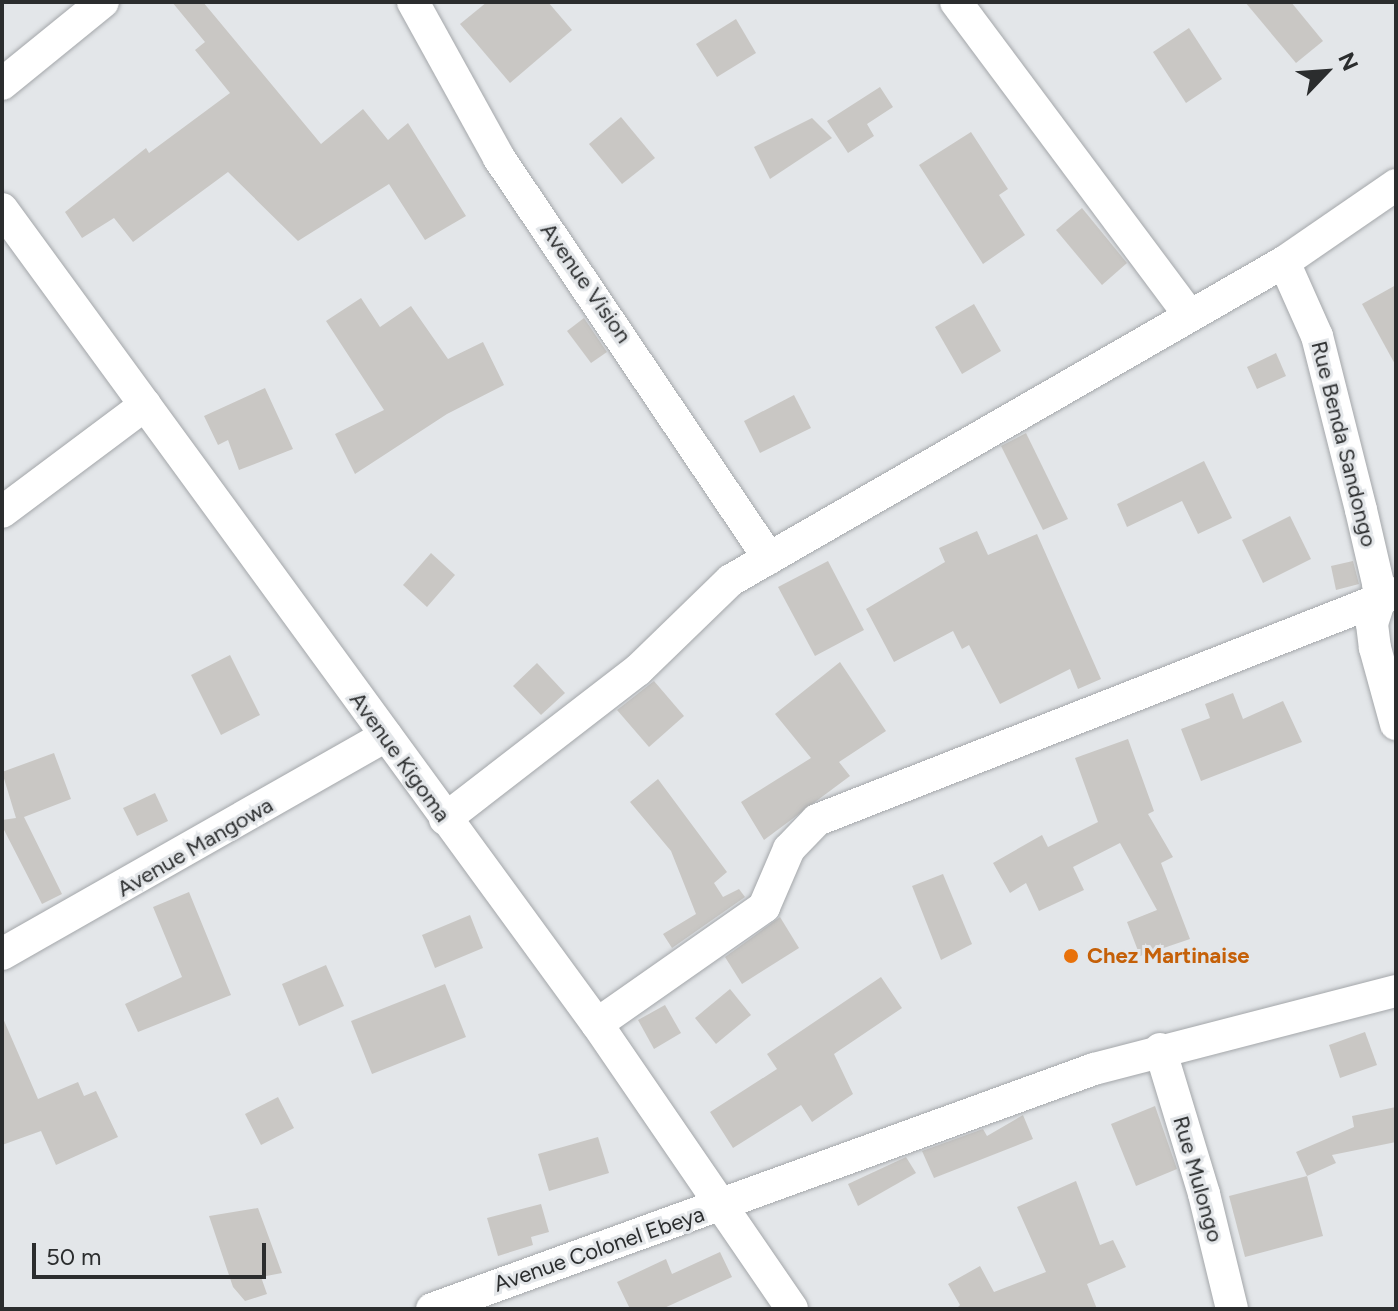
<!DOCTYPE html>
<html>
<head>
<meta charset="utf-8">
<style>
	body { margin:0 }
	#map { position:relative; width:1398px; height:1311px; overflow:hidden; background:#e3e6e9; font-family:Figtree,sans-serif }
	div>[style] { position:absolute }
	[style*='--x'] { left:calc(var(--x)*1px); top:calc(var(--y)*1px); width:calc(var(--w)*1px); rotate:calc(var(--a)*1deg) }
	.building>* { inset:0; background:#c9c7c4 }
	.roads { filter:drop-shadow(0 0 2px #a4a7aa) drop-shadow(0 0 2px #a4a7aa) }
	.street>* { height:32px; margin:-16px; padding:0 16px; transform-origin:16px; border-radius:16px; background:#fff }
	.dots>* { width:22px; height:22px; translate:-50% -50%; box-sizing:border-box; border:4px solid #e3e6e9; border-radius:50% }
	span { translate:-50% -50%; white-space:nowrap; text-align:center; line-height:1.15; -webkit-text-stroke:6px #e3e6e9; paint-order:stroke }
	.street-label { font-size:22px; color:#2b2d2e }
	.food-label { font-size:22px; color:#c56008; font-weight:700 }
	.left { translate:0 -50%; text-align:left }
	.frame { position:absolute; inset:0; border:4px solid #2b2d2e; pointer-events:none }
	.north { position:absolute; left:1286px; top:32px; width:80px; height:80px; -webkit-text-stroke:6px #e3e6e9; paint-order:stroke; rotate:65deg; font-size:22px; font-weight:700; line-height:32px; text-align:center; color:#2b2d2e }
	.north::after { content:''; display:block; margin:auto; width:28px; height:36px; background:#2b2d2e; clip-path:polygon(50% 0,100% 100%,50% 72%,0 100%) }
	.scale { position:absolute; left:32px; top:1243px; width:234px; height:36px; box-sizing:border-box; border:4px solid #2b2d2e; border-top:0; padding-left:10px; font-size:24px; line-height:28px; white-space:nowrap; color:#2b2d2e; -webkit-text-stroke:6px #e3e6e9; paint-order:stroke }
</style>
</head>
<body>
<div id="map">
	<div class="building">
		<div style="clip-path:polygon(172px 2px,203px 2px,321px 144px,363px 109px,388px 140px,408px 123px,466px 216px,425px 240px,389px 184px,298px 241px,228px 172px,133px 242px,114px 218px,82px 238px,65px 212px,146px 148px,149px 153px,230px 93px,195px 50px,205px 42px)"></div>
		<div style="clip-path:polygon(487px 2px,548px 2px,572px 30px,510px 83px,460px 24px)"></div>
		<div style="clip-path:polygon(1245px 2px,1291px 2px,1323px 41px,1296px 63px)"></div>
		<div style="clip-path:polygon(736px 19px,756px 53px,717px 77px,696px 44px)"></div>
		<div style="clip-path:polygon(1189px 28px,1222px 79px,1186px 103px,1153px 52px)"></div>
		<div style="clip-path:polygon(880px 87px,893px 107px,867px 124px,874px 136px,848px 153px,827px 121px)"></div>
		<div style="clip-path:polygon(621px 117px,655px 158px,622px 184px,589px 144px)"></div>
		<div style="clip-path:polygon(812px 118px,832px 138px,770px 179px,754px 147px)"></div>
		<div style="clip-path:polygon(971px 132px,1008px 189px,999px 195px,1025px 235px,983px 264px,919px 165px)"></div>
		<div style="clip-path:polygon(1082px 208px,1127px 263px,1102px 285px,1056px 230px)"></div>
		<div style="clip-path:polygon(1396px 285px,1396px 366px,1362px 304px)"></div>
		<div style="clip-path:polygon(361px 298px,380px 327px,411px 306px,448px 359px,483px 342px,504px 385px,447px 414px,355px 474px,335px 434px,384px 410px,326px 321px)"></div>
		<div style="clip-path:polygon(974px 304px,1001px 351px,962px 374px,935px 327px)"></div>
		<div style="clip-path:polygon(584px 318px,607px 352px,591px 363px,567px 331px)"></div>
		<div style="clip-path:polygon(1276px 353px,1286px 376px,1257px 389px,1247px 367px)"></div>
		<div style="clip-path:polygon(265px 388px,293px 449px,239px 470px,228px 440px,218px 445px,204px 416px)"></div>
		<div style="clip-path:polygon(794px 395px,811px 428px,760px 453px,744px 421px)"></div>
		<div style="clip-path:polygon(1026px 433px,1068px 519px,1043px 530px,1001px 446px)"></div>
		<div style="clip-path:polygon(1204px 461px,1232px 518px,1198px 534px,1182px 501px,1127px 527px,1117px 504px)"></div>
		<div style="clip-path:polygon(1290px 516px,1311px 559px,1263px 583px,1242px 540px)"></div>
		<div style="clip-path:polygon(977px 531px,988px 555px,1037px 534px,1101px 679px,1078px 689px,1070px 669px,1000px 704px,969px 645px,962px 649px,953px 631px,894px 662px,866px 609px,945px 562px,939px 548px)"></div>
		<div style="clip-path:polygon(431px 553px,455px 575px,427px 607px,403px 585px)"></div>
		<div style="clip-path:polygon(828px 561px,864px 630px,815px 656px,778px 587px)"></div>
		<div style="clip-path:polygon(1353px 561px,1359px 584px,1336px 590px,1331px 566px)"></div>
		<div style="clip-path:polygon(230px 655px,260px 715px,221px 735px,191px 675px)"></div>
		<div style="clip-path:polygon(840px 662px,886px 731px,839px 762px,850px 776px,764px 840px,741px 802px,811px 758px,775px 714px)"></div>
		<div style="clip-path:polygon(537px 663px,565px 693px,541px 715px,513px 686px)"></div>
		<div style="clip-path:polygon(654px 681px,684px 716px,649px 747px,617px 710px)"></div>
		<div style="clip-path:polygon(1233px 693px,1243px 719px,1283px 701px,1302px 742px,1201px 781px,1181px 729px,1210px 718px,1205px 704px)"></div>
		<div style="clip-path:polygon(1128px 739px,1154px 811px,1148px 814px,1173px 857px,1161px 863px,1190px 939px,1140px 956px,1127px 922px,1157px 910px,1120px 843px,1073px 867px,1084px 890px,1039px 911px,1026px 883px,1010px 893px,993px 863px,1042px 835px,1048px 847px,1098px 822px,1075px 758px)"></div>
		<div style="clip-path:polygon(54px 753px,71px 799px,24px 817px,62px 894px,42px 904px,2px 826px,2px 820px,16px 818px,2px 772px)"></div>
		<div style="clip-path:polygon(658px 779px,727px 872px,714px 883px,723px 897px,739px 889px,745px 897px,672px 948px,663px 934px,696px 914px,671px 851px,630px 802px)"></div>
		<div style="clip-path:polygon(155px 793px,168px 821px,137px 836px,123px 808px)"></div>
		<div style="clip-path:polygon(943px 874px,972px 944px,941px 960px,912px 886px)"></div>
		<div style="clip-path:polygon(189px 892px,231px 995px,138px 1032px,125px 1004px,182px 977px,153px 907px)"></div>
		<div style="clip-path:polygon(470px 915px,483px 948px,435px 968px,422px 935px)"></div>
		<div style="clip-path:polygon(780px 917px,799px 948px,742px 984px,725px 957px)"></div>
		<div style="clip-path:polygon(326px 965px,344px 1006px,299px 1026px,282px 984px)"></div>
		<div style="clip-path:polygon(881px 977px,902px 1008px,834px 1054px,853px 1094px,812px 1122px,801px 1105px,733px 1148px,710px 1112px,777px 1069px,767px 1054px)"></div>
		<div style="clip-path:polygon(445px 984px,466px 1037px,372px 1074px,351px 1021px)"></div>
		<div style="clip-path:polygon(730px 989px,751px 1015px,716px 1044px,695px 1018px)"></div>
		<div style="clip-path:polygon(665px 1005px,681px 1033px,654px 1049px,638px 1020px)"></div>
		<div style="clip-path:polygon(2px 1016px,38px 1099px,78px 1082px,84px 1096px,96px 1091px,118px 1137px,56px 1165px,41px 1131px,2px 1145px)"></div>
		<div style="clip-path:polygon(1365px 1032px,1377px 1065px,1340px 1078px,1329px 1045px)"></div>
		<div style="clip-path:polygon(278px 1097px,294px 1128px,261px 1145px,245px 1114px)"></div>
		<div style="clip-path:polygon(1155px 1106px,1177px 1169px,1136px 1186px,1111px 1124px)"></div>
		<div style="clip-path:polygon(1396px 1107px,1396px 1142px,1332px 1155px,1336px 1163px,1307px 1176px,1296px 1152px,1354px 1127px,1352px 1116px)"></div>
		<div style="clip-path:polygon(1023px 1115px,1033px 1139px,934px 1178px,922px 1151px,983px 1129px,987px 1136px)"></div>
		<div style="clip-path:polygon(598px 1137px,609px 1173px,549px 1191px,538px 1154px)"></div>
		<div style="clip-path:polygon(906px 1157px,916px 1173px,858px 1206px,848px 1184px)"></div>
		<div style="clip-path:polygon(1307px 1176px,1323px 1236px,1245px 1257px,1229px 1196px)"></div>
		<div style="clip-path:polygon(1076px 1181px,1100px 1245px,1113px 1240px,1126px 1267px,1087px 1284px,1097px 1309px,956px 1309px,960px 1305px,948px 1284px,980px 1266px,994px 1292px,1046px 1272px,1017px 1207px)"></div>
		<div style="clip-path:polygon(541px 1204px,549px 1232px,531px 1237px,533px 1245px,498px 1256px,487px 1218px)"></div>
		<div style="clip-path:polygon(258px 1208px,282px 1273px,261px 1277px,267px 1294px,245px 1301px,233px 1287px,209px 1216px)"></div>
		<div style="clip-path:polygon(720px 1252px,732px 1277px,662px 1309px,630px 1309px,617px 1282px,666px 1259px,672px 1274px)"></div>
	</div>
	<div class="roads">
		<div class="street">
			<div style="--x:413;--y:2;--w:178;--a:61.1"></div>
			<div style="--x:499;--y:158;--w:483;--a:56"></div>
			<div style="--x:956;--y:2;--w:390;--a:53.3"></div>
			<div style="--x:2;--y:84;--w:130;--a:-39.1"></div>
			<div style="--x:2;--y:209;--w:1009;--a:53.87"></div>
			<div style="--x:597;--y:1024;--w:345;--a:55.6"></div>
			<div style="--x:1284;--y:262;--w:81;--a:66"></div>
			<div style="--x:1317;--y:336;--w:179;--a:75.8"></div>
			<div style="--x:1361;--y:510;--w:75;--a:76.9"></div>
			<div style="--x:1378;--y:583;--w:16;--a:83"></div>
			<div style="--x:1380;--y:599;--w:26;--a:108"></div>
			<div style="--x:1372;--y:624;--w:24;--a:83"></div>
			<div style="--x:1375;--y:648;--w:79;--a:74.6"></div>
			<div style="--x:2;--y:512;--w:179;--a:-36.8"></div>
			<div style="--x:445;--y:819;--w:244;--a:-37.7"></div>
			<div style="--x:638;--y:670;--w:129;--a:-44.1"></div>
			<div style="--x:731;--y:580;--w:638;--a:-29.9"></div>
			<div style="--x:1284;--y:262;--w:136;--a:-34.5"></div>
			<div style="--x:2;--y:954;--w:442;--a:-29.6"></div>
			<div style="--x:597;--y:1024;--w:204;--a:-35"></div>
			<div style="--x:764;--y:907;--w:63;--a:-66.7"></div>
			<div style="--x:789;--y:849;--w:40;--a:-46"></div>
			<div style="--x:817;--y:820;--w:622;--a:-21.41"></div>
			<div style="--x:1160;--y:1049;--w:152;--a:73.1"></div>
			<div style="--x:1204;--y:1194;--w:118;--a:76.3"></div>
			<div style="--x:432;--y:1309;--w:704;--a:-19.93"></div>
			<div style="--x:1094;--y:1069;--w:312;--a:-14.5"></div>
		</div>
	</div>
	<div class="dots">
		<div style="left:1071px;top:956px;background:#e8710a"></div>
	</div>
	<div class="street-label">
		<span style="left:586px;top:283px;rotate:55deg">Avenue Vision</span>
		<span style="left:1344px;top:444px;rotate:76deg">Rue Benda Sandongo</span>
		<span style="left:400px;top:757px;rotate:54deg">Avenue Kigoma</span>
		<span style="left:195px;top:847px;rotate:-30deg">Avenue Mangowa</span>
		<span style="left:1198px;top:1179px;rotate:74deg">Rue Mulongo</span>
		<span style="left:599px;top:1249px;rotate:-19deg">Avenue Colonel Ebeya</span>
	</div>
	<div class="food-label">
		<span class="left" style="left:1087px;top:956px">Chez Martinaise</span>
	</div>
	<div class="frame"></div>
	<div class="north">N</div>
	<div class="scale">50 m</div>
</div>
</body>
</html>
